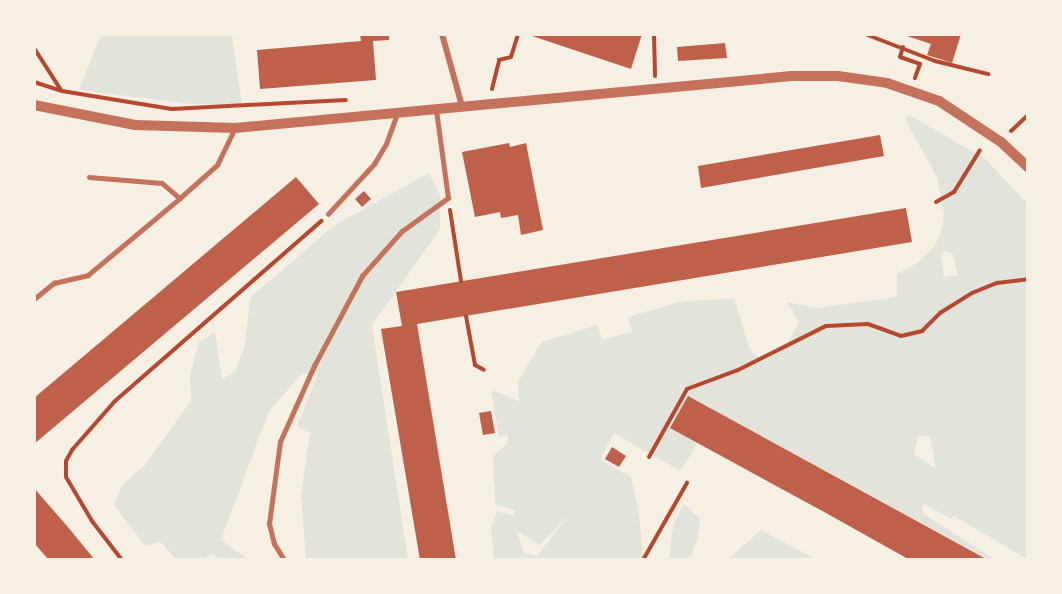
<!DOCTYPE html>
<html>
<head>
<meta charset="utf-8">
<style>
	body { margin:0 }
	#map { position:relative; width:1062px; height:594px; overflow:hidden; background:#f6efe4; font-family:"Nunito Sans",sans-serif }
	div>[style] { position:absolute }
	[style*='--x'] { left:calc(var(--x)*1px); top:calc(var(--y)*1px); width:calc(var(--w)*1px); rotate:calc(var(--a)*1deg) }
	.green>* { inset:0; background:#e2e4dc }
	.building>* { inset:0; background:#bf614a }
	.path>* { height:4px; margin:-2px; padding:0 2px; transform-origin:2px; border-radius:2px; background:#b5482f }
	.service>* { height:4.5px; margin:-2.25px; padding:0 2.25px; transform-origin:2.25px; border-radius:2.25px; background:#c5725c }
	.minor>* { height:6px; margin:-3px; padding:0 3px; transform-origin:3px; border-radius:3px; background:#c5725c }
	.tertiary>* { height:10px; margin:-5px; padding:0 5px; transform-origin:5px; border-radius:5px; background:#c5725c }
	span { translate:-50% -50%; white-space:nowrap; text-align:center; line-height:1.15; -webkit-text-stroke:6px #f6efe4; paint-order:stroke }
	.frame { position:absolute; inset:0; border:36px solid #f6efe4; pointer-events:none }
</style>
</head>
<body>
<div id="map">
	<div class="green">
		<div style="clip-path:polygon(101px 35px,237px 35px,232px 37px,242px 104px,191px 104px,79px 90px)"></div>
		<div style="clip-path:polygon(evenodd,909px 115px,984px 158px,1027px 203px,1027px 559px,952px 515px,953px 520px,924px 504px,921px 508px,924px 514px,994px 559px,988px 559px,688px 396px,670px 428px,698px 443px,680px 471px,614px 433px,600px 459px,631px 477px,639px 513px,643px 559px,494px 559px,491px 528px,497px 511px,514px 516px,515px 510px,495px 505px,493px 456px,507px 444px,508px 434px,499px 438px,491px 390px,519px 401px,518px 381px,542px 342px,597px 325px,602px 340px,632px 332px,628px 317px,679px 302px,734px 298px,750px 349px,763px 361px,785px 348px,799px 322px,787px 302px,818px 308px,897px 297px,897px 274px,916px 264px,934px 247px,942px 229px,944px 214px,937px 177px,908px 125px,905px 119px,909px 115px,944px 251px,952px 253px,958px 275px,944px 277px,941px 258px,944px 251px,909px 115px,918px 436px,930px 437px,936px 469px,914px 454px,918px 436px,909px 115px,567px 517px,537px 556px,524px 553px,516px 530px,539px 545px,567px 517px)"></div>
		<div style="clip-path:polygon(429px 173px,440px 195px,440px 229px,372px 325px,408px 559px,306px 559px,301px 495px,310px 433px,297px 426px,318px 373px,302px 374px,269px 411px,221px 540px,248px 559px,220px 559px,211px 554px,204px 559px,176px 559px,160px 542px,145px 546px,114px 505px,121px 486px,144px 466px,191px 401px,190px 375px,199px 342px,215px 332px,222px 379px,236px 371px,245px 345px,250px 298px,335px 225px)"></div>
		<div style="clip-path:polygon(684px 504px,700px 519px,698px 537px,690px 559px,669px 559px,673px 525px)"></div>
		<div style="clip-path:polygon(761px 530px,815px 559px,728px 559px)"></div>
	</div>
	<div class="building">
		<div style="clip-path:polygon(360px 34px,389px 34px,389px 40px,373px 41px,376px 80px,260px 89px,257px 50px,361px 41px)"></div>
		<div style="clip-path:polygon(526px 34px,642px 34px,631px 69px)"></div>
		<div style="clip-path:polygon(901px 34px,961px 34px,952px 63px,927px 55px,931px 44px)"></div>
		<div style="clip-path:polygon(725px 43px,727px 58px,678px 61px,677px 47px)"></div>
		<div style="clip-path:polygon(880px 135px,884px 156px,701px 188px,698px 166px)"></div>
		<div style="clip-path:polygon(509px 143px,510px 147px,526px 143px,543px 230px,521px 235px,518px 215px,501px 218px,500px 212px,475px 217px,462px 152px)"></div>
		<div style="clip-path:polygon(296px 177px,319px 204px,34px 444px,34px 398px)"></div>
		<div style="clip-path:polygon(364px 191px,371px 199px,362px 207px,355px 199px)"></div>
		<div style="clip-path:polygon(906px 208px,912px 242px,417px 324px,456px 560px,420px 560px,381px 329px,402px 326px,396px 292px)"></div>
		<div style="clip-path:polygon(688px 396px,988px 560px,910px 560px,826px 513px,670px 428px)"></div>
		<div style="clip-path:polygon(491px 411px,495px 433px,483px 435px,479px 413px)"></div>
		<div style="clip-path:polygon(612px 447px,626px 456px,619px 467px,605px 459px)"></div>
		<div style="clip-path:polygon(34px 488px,67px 526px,95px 560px,49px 560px,34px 543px)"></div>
	</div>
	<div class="path">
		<div style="--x:654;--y:34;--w:42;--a:88.6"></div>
		<div style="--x:865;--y:34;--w:75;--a:21.1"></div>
		<div style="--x:935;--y:61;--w:55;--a:13.8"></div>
		<div style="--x:903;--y:47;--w:10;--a:107"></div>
		<div style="--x:900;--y:57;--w:21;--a:19"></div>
		<div style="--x:920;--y:64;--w:15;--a:110"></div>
		<div style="--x:34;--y:48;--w:50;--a:57.3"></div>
		<div style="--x:34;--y:82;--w:29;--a:18"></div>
		<div style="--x:62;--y:91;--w:111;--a:9.3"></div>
		<div style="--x:172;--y:109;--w:174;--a:-3"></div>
		<div style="--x:492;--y:89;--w:30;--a:-76"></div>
		<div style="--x:499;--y:60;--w:12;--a:-14"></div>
		<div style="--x:511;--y:57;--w:24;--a:-73"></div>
		<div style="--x:1011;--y:131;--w:23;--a:-43"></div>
		<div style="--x:936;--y:202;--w:21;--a:-29"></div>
		<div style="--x:954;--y:192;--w:49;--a:-58.2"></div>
		<div style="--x:450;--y:210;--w:72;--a:81.2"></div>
		<div style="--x:466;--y:316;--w:50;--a:79.6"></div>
		<div style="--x:475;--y:365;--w:10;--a:29"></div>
		<div style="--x:649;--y:457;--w:78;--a:-60.8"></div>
		<div style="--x:687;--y:389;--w:54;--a:-20.4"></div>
		<div style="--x:738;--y:370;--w:98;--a:-26.6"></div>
		<div style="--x:826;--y:326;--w:42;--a:-2.7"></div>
		<div style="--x:868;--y:324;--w:35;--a:20"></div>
		<div style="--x:901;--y:336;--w:22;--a:-13"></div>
		<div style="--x:922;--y:331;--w:25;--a:-45"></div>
		<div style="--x:940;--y:313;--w:38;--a:-32"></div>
		<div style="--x:972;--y:293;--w:27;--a:-22"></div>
		<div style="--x:997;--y:283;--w:31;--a:-7"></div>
		<div style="--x:122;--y:560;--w:49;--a:-127.6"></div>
		<div style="--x:92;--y:521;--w:51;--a:-120.6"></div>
		<div style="--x:66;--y:477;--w:16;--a:-90"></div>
		<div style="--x:66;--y:461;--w:13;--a:-61"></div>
		<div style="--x:72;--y:450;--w:65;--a:-48.7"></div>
		<div style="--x:115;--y:401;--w:274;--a:-41.1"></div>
		<div style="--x:643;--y:560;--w:89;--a:-60.3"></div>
	</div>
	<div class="service">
		<div style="--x:89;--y:177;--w:73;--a:4.7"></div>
		<div style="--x:162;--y:183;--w:23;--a:40"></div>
		<div style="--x:328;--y:214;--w:68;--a:-47.4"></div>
		<div style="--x:374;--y:164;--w:23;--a:-59"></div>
		<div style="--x:386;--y:144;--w:32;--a:-70"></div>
		<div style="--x:34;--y:299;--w:26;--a:-39"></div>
		<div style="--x:54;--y:283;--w:35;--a:-13"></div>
		<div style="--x:88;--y:275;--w:120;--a:-39.9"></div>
		<div style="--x:180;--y:198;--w:50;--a:-41.7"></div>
		<div style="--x:217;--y:165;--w:41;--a:-64.1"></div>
		<div style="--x:284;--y:560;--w:19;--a:-122"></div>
		<div style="--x:274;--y:544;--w:21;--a:-104"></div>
		<div style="--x:269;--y:524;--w:83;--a:-82.4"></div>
		<div style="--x:280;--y:442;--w:83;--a:-65.9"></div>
		<div style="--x:314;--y:366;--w:102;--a:-61.9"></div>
		<div style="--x:362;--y:276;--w:60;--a:-48.4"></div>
		<div style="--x:402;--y:231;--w:57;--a:-35.7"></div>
		<div style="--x:448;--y:198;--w:89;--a:-97.8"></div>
	</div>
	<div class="minor">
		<div style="--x:442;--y:34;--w:75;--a:74.5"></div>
	</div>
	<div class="tertiary">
		<div style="--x:34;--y:105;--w:103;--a:11.2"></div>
		<div style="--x:135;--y:125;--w:100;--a:1.7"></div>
		<div style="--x:235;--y:128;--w:559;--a:-5.33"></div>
		<div style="--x:792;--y:76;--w:46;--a:0"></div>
		<div style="--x:838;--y:76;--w:49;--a:8.1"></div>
		<div style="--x:887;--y:83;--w:55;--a:19.1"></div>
		<div style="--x:939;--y:101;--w:74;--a:33.5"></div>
		<div style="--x:1001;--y:142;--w:37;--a:43"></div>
	</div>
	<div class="frame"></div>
</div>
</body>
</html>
